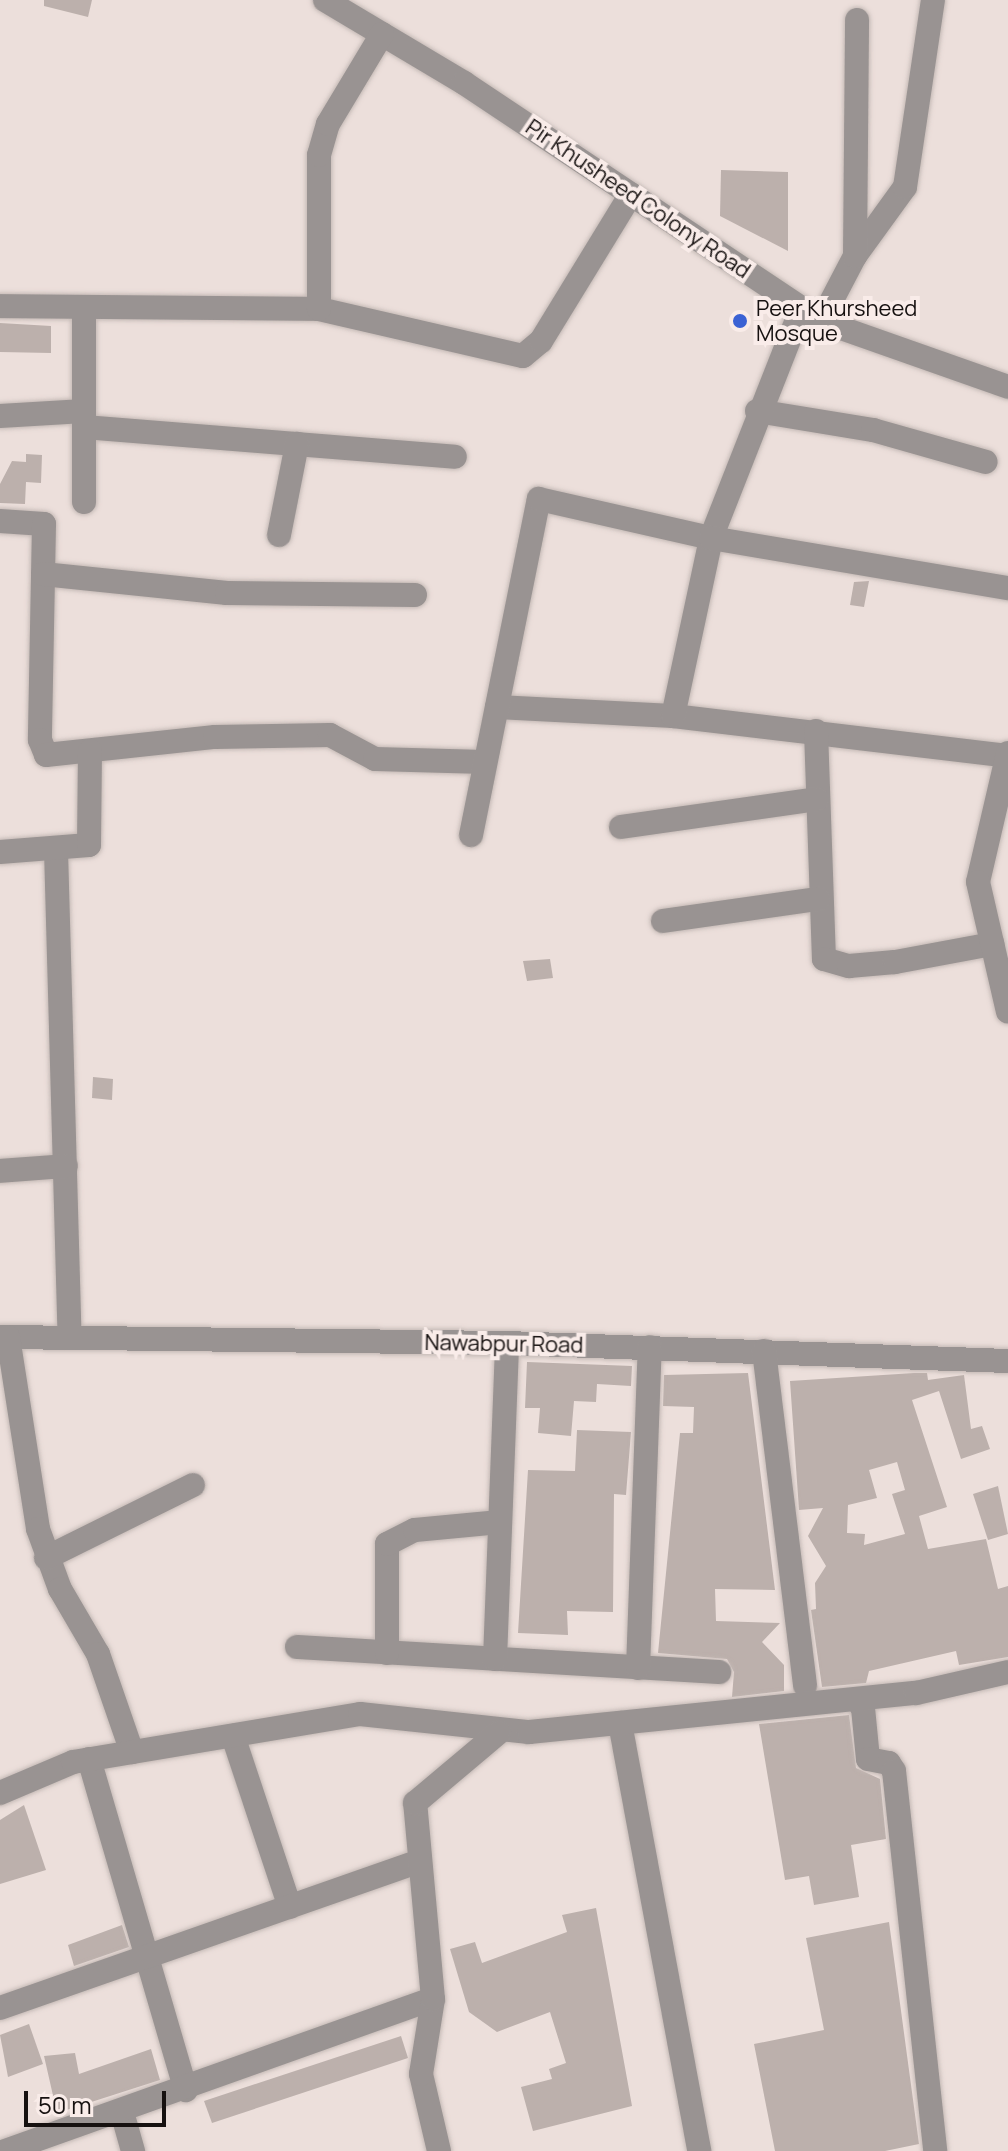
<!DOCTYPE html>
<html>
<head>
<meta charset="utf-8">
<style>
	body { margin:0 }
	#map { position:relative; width:1008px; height:2151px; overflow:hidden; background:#ecdfdb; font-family:Manrope,sans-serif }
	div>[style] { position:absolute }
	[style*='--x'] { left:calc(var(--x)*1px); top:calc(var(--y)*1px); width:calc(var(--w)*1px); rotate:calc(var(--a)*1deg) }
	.building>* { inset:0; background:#bcb0ac }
	.roads { filter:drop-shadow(0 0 2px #c5bab6) drop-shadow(0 0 2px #c5bab6) }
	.minor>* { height:24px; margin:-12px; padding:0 12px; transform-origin:12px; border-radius:12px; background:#999392 }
	.dots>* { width:22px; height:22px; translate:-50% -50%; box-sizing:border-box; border:4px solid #f9ece9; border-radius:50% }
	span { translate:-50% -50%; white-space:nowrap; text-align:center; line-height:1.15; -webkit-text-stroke:8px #f9ece9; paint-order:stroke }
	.street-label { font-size:22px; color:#161110 }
	.poi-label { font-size:22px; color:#161110 }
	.left { translate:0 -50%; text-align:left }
	.scale { position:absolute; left:24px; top:2091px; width:142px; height:36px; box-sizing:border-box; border:4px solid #161110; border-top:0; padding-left:10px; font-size:24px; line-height:28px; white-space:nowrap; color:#161110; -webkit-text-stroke:6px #f9ece9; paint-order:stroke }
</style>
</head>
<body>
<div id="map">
	<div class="building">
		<div style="clip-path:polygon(44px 0,92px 0,88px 17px,44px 6px)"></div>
		<div style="clip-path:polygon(721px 170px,788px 172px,788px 251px,720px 216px)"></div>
		<div style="clip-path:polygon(0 323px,51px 326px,51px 353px,0 352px)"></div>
		<div style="clip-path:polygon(26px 454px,42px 455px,41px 483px,26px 482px,25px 504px,0 503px,0 484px,12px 461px,26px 462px)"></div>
		<div style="clip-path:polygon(869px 581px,864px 607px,850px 605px,854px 582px)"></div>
		<div style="clip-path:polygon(550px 959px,553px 978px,527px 981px,523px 961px)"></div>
		<div style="clip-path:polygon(93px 1077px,113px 1079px,112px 1100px,92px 1098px)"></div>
		<div style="clip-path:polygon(527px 1362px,632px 1366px,631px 1386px,597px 1384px,596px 1402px,574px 1401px,571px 1436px,538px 1433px,540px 1408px,525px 1408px)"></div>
		<div style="clip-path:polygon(748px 1373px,775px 1590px,715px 1589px,716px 1621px,780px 1623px,762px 1642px,784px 1665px,784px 1691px,732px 1697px,734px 1672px,727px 1659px,658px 1653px,680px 1433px,693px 1433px,694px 1407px,663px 1406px,664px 1375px)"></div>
		<div style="clip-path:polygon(evenodd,914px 1373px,927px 1373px,928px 1380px,964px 1375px,971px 1429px,982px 1426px,990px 1449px,961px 1459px,939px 1391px,912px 1400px,947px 1507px,919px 1516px,928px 1549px,986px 1539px,998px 1589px,1008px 1586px,1008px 1657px,959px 1665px,956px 1651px,869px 1671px,866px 1683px,822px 1687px,811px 1610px,816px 1609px,815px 1583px,826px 1566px,808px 1536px,823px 1508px,799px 1510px,790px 1381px,914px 1373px,897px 1462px,905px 1490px,892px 1494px,905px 1534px,864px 1545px,865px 1534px,847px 1533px,848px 1505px,877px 1498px,869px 1470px,897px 1462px)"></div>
		<div style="clip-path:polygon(577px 1430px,631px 1432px,626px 1495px,614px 1494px,613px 1612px,567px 1611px,568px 1635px,518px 1633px,528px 1470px,575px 1471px)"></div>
		<div style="clip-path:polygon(998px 1486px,1008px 1534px,988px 1540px,973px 1494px)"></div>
		<div style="clip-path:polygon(849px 1715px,856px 1768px,880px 1779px,886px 1839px,851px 1845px,859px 1897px,814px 1905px,809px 1876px,785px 1880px,759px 1724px)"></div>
		<div style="clip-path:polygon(24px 1805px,46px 1870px,0 1884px,0 1820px)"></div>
		<div style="clip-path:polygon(596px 1908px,632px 2106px,533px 2131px,521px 2087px,552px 2079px,549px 2069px,566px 2063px,550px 2012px,497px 2032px,469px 2012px,450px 1949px,475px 1942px,482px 1963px,567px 1932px,562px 1915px)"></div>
		<div style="clip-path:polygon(889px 1922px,919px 2144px,885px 2151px,775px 2151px,754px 2044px,824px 2030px,806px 1938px)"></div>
		<div style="clip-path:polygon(122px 1925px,129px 1947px,74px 1966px,68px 1945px)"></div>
		<div style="clip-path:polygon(29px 2024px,43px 2064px,8px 2077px,0 2035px)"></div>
		<div style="clip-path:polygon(401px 2036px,408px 2058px,212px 2123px,204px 2101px)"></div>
		<div style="clip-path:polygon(151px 2049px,160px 2080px,57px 2113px,44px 2056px,75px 2053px,79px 2074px)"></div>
	</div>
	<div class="roads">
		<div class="minor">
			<div style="--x:325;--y:0;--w:162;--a:30.8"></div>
			<div style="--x:464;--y:83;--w:429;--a:33.7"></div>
			<div style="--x:821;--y:321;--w:198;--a:19.4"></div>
			<div style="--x:855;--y:256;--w:85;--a:-54.1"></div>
			<div style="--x:905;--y:187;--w:189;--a:-81.5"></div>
			<div style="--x:0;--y:306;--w:319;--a:0.5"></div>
			<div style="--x:319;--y:309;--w:209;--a:13"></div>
			<div style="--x:523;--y:356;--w:23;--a:-40"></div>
			<div style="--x:541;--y:341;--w:172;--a:-58.5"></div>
			<div style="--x:319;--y:309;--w:154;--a:-90"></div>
			<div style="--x:319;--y:155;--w:32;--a:-74"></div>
			<div style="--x:328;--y:124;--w:105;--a:-59"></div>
			<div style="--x:821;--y:321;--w:73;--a:-62.4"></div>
			<div style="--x:855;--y:256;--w:236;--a:-89.5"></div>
			<div style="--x:757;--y:411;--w:118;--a:9.3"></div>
			<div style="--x:873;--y:430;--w:117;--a:15.8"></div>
			<div style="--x:0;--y:416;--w:84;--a:-3.4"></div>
			<div style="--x:84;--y:427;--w:372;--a:4.6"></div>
			<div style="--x:84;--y:502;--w:192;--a:-90"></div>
			<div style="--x:0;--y:521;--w:44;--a:3.9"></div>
			<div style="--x:44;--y:524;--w:216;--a:91.1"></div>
			<div style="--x:40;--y:740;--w:16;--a:68"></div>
			<div style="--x:46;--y:755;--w:170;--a:-6.1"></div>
			<div style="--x:215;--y:737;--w:115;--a:-1"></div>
			<div style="--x:330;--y:735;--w:51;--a:28.1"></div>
			<div style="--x:375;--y:759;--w:110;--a:1.6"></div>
			<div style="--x:279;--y:535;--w:93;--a:-78.8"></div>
			<div style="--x:43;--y:574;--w:185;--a:5.9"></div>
			<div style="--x:227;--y:593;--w:188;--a:0.6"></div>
			<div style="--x:497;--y:707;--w:176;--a:2.9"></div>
			<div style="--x:673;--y:716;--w:337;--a:6.8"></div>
			<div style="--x:673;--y:716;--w:182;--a:-77.9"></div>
			<div style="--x:711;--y:538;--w:246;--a:-68.5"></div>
			<div style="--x:816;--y:731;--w:228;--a:88"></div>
			<div style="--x:824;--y:959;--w:26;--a:16"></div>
			<div style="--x:849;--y:966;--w:46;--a:-5"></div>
			<div style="--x:895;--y:962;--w:99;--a:-10.5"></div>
			<div style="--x:1008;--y:753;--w:132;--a:103.1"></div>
			<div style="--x:978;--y:882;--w:133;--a:77"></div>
			<div style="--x:621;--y:827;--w:198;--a:-8.1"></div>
			<div style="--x:471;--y:835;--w:343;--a:-78.6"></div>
			<div style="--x:539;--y:499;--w:176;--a:12.8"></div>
			<div style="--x:711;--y:538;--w:301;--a:9.6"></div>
			<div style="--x:56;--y:850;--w:488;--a:88.4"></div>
			<div style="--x:0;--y:852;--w:89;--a:-4.5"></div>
			<div style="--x:89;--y:845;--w:94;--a:-89.4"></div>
			<div style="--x:663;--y:921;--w:157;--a:-8.1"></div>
			<div style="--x:0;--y:1171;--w:66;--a:-4.3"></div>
			<div style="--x:0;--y:1337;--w:507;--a:0.68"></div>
			<div style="--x:507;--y:1343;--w:501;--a:2.06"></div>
			<div style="--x:8;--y:1337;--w:194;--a:81.1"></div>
			<div style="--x:38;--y:1529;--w:64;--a:69.9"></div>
			<div style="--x:60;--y:1589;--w:75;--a:59.7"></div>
			<div style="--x:98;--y:1654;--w:104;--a:70.9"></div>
			<div style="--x:764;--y:1351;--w:337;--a:83"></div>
			<div style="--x:46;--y:1558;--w:164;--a:-26.4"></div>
			<div style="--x:297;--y:1647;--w:423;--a:3.4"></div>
			<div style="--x:387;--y:1653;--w:109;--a:-90"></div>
			<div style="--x:387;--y:1544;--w:31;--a:-27"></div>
			<div style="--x:415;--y:1530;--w:85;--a:-5.4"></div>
			<div style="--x:495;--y:1659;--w:316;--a:-87.8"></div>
			<div style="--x:638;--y:1668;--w:321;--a:-87.9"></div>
			<div style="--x:856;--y:1699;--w:11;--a:52"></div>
			<div style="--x:863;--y:1708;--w:51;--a:84.4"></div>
			<div style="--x:868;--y:1759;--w:21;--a:11"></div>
			<div style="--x:889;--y:1763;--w:9;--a:58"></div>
			<div style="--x:894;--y:1771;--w:382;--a:83.8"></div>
			<div style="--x:620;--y:1723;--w:435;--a:79.5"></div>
			<div style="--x:233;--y:1736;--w:180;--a:71.6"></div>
			<div style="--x:89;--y:1759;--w:345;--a:73.7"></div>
			<div style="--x:0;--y:1793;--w:79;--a:-23"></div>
			<div style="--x:73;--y:1762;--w:291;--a:-9.5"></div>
			<div style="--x:360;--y:1714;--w:170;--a:6.1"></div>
			<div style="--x:529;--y:1732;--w:389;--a:-5.8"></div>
			<div style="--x:916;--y:1693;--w:94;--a:-12.9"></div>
			<div style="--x:0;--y:2008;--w:443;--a:-19.3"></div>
			<div style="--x:122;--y:2112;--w:41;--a:74.2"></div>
			<div style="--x:5;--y:2151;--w:454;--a:-19.6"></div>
			<div style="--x:439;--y:2151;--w:79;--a:-103.2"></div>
			<div style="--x:421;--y:2074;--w:76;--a:-80.9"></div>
			<div style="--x:433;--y:1999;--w:197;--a:-95.2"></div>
			<div style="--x:415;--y:1803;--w:109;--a:-40.1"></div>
		</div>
	</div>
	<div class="dots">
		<div style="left:740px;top:321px;background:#3b62d4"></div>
	</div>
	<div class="street-label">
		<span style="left:638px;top:199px;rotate:34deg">Pir Khusheed Colony Road</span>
		<span style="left:504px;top:1344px;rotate:1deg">Nawabpur Road</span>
	</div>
	<div class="poi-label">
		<span class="left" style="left:756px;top:321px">Peer Khursheed<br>Mosque</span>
	</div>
	<div class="scale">50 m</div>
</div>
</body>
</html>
